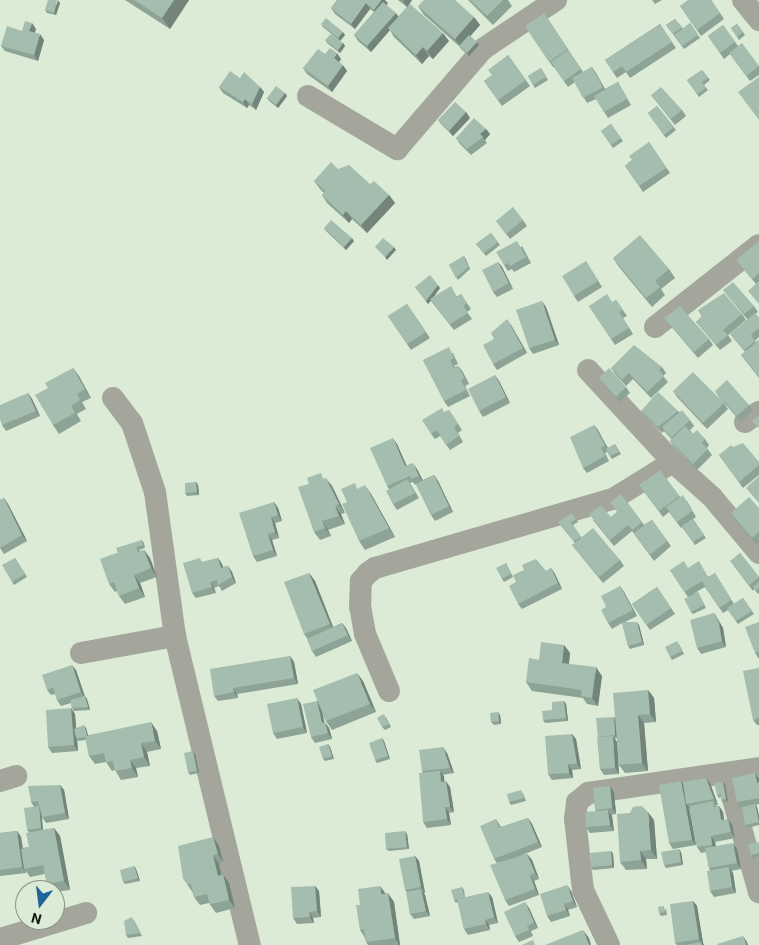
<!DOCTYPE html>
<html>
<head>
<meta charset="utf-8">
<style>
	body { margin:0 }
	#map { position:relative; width:759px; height:945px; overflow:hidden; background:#dbebd6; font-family:Roboto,sans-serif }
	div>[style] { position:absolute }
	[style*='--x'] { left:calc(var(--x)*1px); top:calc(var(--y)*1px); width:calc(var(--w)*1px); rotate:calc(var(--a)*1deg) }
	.minor>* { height:22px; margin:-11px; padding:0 11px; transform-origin:11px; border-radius:11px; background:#a4a69c }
	.wall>* { inset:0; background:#8da396 }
	.shaded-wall>* { inset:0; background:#73847a }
	.building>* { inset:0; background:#a4bdae }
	span { translate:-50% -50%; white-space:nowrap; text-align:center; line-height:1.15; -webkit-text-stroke:4px #dbebd6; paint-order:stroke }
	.north { position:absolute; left:15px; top:880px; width:50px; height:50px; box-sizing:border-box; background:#dbebd6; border:1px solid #8a9586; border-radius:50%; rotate:195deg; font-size:14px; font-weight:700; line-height:20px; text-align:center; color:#10150e }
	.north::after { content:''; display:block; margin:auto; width:18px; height:22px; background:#206398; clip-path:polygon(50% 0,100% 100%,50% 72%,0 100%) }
</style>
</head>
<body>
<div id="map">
	<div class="minor">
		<div style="--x:743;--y:0;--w:26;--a:51"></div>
		<div style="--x:308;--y:96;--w:104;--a:30.8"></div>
		<div style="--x:397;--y:149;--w:132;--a:-49.3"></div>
		<div style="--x:483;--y:49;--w:88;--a:-33.9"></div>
		<div style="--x:655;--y:327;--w:132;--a:-38.3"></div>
		<div style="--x:588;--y:370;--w:125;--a:47.3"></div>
		<div style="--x:673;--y:462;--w:52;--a:41.9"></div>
		<div style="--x:712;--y:497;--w:73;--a:50"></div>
		<div style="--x:113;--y:398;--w:31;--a:53"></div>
		<div style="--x:132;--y:423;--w:73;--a:71.6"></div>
		<div style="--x:155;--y:492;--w:145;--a:82.1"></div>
		<div style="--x:745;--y:422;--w:17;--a:-36"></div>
		<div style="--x:81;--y:653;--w:96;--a:-10.3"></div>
		<div style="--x:175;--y:636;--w:318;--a:76.4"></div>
		<div style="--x:389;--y:691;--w:62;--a:-112.8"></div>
		<div style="--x:365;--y:634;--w:27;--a:-100"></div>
		<div style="--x:360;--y:607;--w:26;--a:-88"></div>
		<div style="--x:361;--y:581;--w:11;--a:-49"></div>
		<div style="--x:368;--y:573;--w:9;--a:-36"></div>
		<div style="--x:375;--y:568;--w:248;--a:-16.2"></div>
		<div style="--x:613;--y:499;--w:70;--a:-31.7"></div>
		<div style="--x:726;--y:774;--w:123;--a:74.4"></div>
		<div style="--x:0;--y:781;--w:17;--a:-17"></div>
		<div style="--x:0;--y:939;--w:90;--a:-16.8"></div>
		<div style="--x:609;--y:945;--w:61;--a:-115.3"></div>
		<div style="--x:583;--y:890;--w:71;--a:-96.4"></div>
		<div style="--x:575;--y:819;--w:17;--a:-83"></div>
		<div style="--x:577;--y:802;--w:14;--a:-39"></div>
		<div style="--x:588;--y:793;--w:173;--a:-8.3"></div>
	</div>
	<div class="wall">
		<div style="clip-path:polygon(125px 0,189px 0,170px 29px)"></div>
		<div style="clip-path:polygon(337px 0,388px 3px,386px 5px,398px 17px,407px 7px,398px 0,412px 0,409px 5px,449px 41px,433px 59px,429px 56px,422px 64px,394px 37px,390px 30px,371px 52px,358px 41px,354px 35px,374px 12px,370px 9px,355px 29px,335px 14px,331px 8px)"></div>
		<div style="clip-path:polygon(468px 0,508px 0,512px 6px,493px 25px)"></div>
		<div style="clip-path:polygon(652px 0,662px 0,655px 4px)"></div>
		<div style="clip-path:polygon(711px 0,724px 19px,701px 36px,680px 6px)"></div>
		<div style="clip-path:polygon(60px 3px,56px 15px,47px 13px,45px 10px)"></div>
		<div style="clip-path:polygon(418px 6px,474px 17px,480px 25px,470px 36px,479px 45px,469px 56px,461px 49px,459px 46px,424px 15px)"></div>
		<div style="clip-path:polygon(544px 13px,583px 72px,592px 67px,605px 89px,618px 82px,631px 105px,608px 118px,596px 99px,587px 103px,575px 82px,568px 87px,554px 67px,553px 67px,525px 26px)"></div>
		<div style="clip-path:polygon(675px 19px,683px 29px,690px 23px,700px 38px,684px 49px,666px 25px)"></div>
		<div style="clip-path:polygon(321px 24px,345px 35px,340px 41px,323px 27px)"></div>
		<div style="clip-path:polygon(660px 24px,676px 48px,630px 78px,626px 72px,617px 78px,605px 60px)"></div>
		<div style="clip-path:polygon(737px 24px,745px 35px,739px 40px,731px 28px)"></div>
		<div style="clip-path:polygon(723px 25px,738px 46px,759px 66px,759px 75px,750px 81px,730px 54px,724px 59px,708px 36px)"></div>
		<div style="clip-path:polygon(36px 29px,35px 33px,44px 40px,38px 61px,5px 51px,1px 46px,22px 31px)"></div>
		<div style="clip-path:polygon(325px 40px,343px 43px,345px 46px,340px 53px,327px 43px)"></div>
		<div style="clip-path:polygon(325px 54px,341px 59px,339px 62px,347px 71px,332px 92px,307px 74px,303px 68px)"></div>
		<div style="clip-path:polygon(508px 55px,530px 86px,502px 106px,484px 81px,492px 76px)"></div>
		<div style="clip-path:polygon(541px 68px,548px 80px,535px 88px,528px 76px)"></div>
		<div style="clip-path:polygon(702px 70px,710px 80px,704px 85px,708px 90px,699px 97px,687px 80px)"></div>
		<div style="clip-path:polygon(240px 78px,260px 87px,264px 92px,256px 110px,249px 105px,247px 108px,223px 93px,219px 87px)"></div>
		<div style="clip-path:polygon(285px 93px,287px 96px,278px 108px,269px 101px,267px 98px)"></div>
		<div style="clip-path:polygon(651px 95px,682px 110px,686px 116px,675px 125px)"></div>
		<div style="clip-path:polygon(657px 106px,676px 130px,666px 138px,648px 113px)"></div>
		<div style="clip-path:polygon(466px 112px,470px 118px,453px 136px,442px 125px,438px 120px)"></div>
		<div style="clip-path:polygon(611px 124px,623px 141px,613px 148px,601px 131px)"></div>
		<div style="clip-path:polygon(486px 129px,490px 134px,485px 140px,487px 143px,471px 155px,460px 144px,456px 138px)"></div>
		<div style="clip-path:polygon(649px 142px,670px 173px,643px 192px,625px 166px,632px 160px)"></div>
		<div style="clip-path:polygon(338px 169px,389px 195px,395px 203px,367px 233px,352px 219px,349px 223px,327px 203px,322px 195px,324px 193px,320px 189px,314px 181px)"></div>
		<div style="clip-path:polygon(523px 220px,527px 226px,510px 239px,496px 221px)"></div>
		<div style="clip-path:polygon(324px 228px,354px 241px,346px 250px,326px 231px)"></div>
		<div style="clip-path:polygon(491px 233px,500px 245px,486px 256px,476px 244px)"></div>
		<div style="clip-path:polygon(759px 241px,759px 282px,756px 284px,736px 260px)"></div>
		<div style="clip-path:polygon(522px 246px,531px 263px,514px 272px,512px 269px,508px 271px,504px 265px)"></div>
		<div style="clip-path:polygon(464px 256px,466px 259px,470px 269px,458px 280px,449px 265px)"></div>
		<div style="clip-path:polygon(613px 258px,669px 269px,675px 278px,661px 289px,665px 295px,652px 307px,619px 267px)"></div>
		<div style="clip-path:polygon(586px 261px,602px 287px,578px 302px,574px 296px)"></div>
		<div style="clip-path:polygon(498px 262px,502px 267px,513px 289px,497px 297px,493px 292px)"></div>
		<div style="clip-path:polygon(415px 287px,440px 288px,434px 297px,458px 296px,461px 294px,471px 309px,467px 312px,472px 319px,454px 330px,431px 301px,428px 304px)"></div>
		<div style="clip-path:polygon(723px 290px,754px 306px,758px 312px,755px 314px,759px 318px,759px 337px,755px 341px,756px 342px,759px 340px,759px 378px,741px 355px,745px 352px,730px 334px,748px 320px)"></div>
		<div style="clip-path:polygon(616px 300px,627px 316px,623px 318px,633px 334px,615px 345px,589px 306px,613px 302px)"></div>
		<div style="clip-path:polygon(407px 304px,430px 338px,411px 350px,388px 316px)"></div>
		<div style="clip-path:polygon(546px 307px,559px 345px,533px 354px,529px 348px)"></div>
		<div style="clip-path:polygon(698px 310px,742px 314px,746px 320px,728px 335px,732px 341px,720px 350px,696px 322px,702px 316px)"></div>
		<div style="clip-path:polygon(664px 318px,709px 339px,713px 345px,698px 358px)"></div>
		<div style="clip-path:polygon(511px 325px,527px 353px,497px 370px,493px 364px,494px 339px)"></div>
		<div style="clip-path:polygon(453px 353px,458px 364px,454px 366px,455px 367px,458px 366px,462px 371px,469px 384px,465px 386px,470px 396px,448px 407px,444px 401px,423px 360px)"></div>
		<div style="clip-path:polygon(662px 367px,666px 373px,663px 376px,668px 382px,651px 398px,633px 379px,626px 386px,615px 374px,611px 368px)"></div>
		<div style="clip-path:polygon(73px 368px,91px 398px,82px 402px,86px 409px,77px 414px,81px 421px,59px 434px,53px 425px,48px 388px)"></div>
		<div style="clip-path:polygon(495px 375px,499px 381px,510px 403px,483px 417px,479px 411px)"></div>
		<div style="clip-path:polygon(599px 378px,626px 387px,630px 393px,620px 402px,603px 383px)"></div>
		<div style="clip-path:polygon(673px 391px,724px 403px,728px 409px,707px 429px,677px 397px)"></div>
		<div style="clip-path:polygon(715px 391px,749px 405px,753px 410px,741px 422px,719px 397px)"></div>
		<div style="clip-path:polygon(28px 393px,32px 399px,40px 416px,6px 431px,2px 425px)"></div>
		<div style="clip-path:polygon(449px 410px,462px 430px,458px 433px,463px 442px,450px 450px,440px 436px,435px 439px,431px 434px,445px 412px)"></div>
		<div style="clip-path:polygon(641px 411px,678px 411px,690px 420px,694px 426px,690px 430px,693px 434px,705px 439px,709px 445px,707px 448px,712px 455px,697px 470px,674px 447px,670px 441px,672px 440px,664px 431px,662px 433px,645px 416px)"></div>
		<div style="clip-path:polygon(594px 425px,608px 448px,615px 444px,621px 454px,612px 459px,607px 452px,605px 453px,609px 461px,587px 473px,583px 468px)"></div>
		<div style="clip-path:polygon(397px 444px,407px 466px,417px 469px,423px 480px,434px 475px,438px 481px,453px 512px,435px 521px,431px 515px,416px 484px,415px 485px,413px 482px,410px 483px,419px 498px,397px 510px,393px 504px,389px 489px,387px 486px)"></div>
		<div style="clip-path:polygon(733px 447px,759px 462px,759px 475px,743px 488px,719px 455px)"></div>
		<div style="clip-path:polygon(660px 470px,680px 497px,687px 501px,696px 517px,693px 519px,706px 538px,695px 545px,682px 527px,681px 528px,669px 512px,663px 517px,639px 485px)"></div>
		<div style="clip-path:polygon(324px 478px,332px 486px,345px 513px,341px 514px,345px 524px,328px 530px,331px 536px,320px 540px,314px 532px)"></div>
		<div style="clip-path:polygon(196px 482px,198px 485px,199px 495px,187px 496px,185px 493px)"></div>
		<div style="clip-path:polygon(359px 488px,371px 494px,395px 537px,365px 550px,359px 541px)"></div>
		<div style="clip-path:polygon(621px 494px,644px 525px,652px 520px,671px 546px,654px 561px,632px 531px,614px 546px,593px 520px,611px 517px,617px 512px)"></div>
		<div style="clip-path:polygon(4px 498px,8px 504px,27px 541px,4px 554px,0 548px,0 500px)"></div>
		<div style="clip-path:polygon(274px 502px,278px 508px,282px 521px,275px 523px,279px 538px,272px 540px,277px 556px,257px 562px,253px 556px)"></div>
		<div style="clip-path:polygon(759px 508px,759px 542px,756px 544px,735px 519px,731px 513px)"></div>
		<div style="clip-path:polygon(572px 513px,578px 522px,573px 525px,581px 537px,620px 560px,624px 566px,603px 583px,576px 550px,572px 545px,575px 543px,558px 522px)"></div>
		<div style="clip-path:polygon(142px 540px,144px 543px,145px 548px,139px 550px,140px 551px,144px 550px,150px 558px,157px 577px,140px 583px,145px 597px,125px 604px,119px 596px,117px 591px,115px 592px,109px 584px,118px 553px)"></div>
		<div style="clip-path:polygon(740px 553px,759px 577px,759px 593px,758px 594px,754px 589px,753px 591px,734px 566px)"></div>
		<div style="clip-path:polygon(15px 558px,27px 577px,14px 585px,12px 582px)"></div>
		<div style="clip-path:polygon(218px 558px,222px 564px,223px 567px,228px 566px,232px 572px,236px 583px,222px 591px,219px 586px,214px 588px,216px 593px,196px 598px,192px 593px,203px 562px)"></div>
		<div style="clip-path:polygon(506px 563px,513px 577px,504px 582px,502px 579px)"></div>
		<div style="clip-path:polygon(551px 568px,555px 574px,562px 589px,522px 609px,518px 604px,546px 571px)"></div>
		<div style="clip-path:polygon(689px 568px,709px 577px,715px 573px,734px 604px,743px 598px,754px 614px,738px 624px,728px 610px,723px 613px,705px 587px,693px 594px,698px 592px,706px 608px,693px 614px,691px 612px,688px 597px,670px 570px)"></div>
		<div style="clip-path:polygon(309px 573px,315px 581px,333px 627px,342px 623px,346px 628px,352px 641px,316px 657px,312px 651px,307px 638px,304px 634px)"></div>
		<div style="clip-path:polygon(620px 586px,624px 592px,637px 616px,625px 622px,639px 625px,644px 645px,630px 649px,628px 646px,622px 623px,612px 629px,608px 623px,606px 607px)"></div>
		<div style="clip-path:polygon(657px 587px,675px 614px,650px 630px,632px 604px)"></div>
		<div style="clip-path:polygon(714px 613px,723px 628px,726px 647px,701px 654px,697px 648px)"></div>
		<div style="clip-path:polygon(759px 622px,759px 659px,755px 653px)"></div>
		<div style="clip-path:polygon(679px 644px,684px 654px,672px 660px,670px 657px)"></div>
		<div style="clip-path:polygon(564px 645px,570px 653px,569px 664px,602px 676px,598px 706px,587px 704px,583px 698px,532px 691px,526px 682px,539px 660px)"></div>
		<div style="clip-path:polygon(290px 656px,294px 662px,298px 684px,237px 694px,238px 698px,218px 701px,214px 696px)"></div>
		<div style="clip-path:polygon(759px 668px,759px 725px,757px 725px,753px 720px)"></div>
		<div style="clip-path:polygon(76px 670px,85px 696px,87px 699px,90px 710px,74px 711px,72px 708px,71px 703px,61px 706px,57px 700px,55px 694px,51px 695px,47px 690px)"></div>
		<div style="clip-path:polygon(363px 681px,376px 712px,332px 730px,326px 721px,322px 713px,324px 723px,329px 728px,332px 739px,315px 743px,311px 737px,317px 701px)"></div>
		<div style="clip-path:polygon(648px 690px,654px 698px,656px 722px,644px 723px,648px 771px,625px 773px,619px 765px,617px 738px,614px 739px,617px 742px,619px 774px,604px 775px,600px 769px,598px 737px,614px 717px,615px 719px)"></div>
		<div style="clip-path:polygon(564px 701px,566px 704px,568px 721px,545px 723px,543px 720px,552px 710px)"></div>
		<div style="clip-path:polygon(301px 704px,307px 733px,277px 739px,273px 733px)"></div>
		<div style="clip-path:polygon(71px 708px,75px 714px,76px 728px,86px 728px,88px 735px,157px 731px,161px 749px,147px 752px,150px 766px,136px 768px,138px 777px,121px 780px,115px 770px,112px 771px,106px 762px,95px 764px,89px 756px,86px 740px,78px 741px,77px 739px,78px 751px,52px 753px,48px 747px)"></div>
		<div style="clip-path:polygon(500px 715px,501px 724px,494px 725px,491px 722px)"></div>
		<div style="clip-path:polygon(386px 717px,391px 727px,385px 730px,382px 727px)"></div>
		<div style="clip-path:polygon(572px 734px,576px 739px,581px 769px,572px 770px,573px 778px,552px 780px,548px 774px)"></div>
		<div style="clip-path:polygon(382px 738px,384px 741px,390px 759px,377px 763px,375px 760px)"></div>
		<div style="clip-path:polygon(328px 744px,330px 747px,334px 759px,325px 761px,323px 759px)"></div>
		<div style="clip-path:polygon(447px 753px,454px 773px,442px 775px,444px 781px,450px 787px,454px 812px,449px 813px,451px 825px,427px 828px,423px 822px,423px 773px,422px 771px)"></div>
		<div style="clip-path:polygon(195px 754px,199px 773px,190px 775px,188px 772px)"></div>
		<div style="clip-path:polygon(759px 779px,759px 804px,756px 805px,757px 807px,759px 816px,759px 825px,747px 828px,745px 825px,742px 808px,741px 808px,737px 802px)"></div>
		<div style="clip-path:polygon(683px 783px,710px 783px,718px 805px,716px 805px,717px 806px,719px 806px,723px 812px,724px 820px,732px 825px,735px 838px,715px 842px,716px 846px,737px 849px,741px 869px,731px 871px,733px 873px,736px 893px,714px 897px,710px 891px,710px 870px,709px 868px,706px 852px,701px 853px,697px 847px,690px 809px,689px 807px,696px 845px,673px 849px,669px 843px)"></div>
		<div style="clip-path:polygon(725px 784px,728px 802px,724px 803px,721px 800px,721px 797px,719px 798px,717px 795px)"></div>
		<div style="clip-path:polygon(60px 785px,64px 790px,69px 819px,46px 823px,42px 817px,43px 830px,54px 828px,60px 836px,70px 890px,55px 892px,55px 890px,51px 890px,47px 884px,45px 874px,30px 877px,26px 871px,26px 873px,0 876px,0 833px,17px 831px,21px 837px,23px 848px,29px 847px,29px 832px,27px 830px,34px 807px,31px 802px)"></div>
		<div style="clip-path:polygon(610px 786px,614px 792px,616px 814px,611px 815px,612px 816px,614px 831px,590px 833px,586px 827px,596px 811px,595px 810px)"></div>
		<div style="clip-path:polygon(523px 793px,526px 801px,511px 805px,509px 802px)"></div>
		<div style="clip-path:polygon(528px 818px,532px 824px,542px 847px,520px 856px,527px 854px,532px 860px,539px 879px,534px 881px,539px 895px,509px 906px,505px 900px,497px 863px,494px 859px,496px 819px,501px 827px)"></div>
		<div style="clip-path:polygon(654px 820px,657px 859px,646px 859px,647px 869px,626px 870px,620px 862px)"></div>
		<div style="clip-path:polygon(407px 834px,409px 849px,389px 851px,386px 849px)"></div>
		<div style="clip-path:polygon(213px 837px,219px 846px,223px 862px,219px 864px,221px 875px,223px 874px,229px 883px,235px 908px,216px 913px,209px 903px,200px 905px,194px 897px,193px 893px,183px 878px)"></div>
		<div style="clip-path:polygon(759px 842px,759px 856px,753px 858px,751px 855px)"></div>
		<div style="clip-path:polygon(611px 851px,613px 854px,614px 868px,593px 870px,591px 867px)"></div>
		<div style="clip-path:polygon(681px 852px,683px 865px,666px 868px,664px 865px)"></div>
		<div style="clip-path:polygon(415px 856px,419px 861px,425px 893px,424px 893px,425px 895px,430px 916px,414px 919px,410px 914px,407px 892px,405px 890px)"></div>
		<div style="clip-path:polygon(134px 866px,136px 869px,140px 881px,125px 884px,123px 882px)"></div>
		<div style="clip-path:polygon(315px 886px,319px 891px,321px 917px,313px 918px,314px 923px,297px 924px,293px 918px)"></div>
		<div style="clip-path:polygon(462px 887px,464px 890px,465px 897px,492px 897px,498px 923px,489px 925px,490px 930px,468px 935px,464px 929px,458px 902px,456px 903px,454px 900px)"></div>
		<div style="clip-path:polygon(571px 891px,577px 907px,568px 910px,570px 916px,551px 922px,547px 916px)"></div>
		<div style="clip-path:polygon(385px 893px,394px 902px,400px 945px,368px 945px,366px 942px,365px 938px,360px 930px,360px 905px)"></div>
		<div style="clip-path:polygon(693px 901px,697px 906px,703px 943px,704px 945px,677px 945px,675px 943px)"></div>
		<div style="clip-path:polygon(529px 908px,538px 928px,531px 931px,533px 936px,519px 942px,515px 936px)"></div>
		<div style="clip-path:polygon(666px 909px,667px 915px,661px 916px,659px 913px)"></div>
		<div style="clip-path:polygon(134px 920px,142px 936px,128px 938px,126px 935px)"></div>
	</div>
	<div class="shaded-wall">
		<div style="clip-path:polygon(58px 0,60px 3px,56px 15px,54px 13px)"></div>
		<div style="clip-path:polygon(174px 0,189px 0,170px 29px,162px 18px)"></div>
		<div style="clip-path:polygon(381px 0,385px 0,388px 3px,378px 15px,374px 10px)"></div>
		<div style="clip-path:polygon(404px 0,412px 0,407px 7px,403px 1px)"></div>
		<div style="clip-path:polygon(366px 3px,370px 9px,355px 29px,351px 24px)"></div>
		<div style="clip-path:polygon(396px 13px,400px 19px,388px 28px,390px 30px,371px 52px,367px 46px)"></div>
		<div style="clip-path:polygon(474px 17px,480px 25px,461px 47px,455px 39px)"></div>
		<div style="clip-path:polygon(32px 23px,36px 29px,33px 37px,29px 31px)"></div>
		<div style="clip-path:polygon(343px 32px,345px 35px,340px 41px,338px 38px)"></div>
		<div style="clip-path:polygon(443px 33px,449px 41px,433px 59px,427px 51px)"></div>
		<div style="clip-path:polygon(40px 34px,44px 40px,38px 61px,34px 55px)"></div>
		<div style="clip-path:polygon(477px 42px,479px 45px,469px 56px,467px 53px)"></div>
		<div style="clip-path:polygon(343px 43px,345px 46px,340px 53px,338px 50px)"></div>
		<div style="clip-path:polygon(423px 47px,429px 56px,422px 64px,416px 55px)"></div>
		<div style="clip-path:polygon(337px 53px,341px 59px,338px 64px,334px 58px)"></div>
		<div style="clip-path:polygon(343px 65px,347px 71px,332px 92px,328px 86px)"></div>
		<div style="clip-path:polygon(592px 67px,596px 73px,607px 93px,603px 87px)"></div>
		<div style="clip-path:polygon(260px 87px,264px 92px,256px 110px,252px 104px)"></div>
		<div style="clip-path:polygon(285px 93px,287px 96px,278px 108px,276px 105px)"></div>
		<div style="clip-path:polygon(245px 99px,249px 105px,247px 108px,243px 102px)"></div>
		<div style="clip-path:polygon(466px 112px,470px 118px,453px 136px,449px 131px)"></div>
		<div style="clip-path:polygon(486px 129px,490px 134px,485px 140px,480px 134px)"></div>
		<div style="clip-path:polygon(389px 195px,395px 203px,367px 233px,361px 225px)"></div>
		<div style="clip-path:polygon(346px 211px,352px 219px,349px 223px,343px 215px)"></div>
		<div style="clip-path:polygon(352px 238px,354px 241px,346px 250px,344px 247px)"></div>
		<div style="clip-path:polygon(394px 247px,396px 250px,387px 260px,385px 257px)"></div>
		<div style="clip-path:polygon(498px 262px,502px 267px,513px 289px,509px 283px)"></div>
		<div style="clip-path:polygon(438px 285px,440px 288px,428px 304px,426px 301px)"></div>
		<div style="clip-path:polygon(542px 301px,546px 307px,559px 345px,555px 340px)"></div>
		<div style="clip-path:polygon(507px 319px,511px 325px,527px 353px,523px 348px)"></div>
		<div style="clip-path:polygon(458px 366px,462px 371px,469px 384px,465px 378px)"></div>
		<div style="clip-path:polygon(73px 368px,79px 376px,91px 398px,85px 389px)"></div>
		<div style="clip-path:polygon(495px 375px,499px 381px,510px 403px,506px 397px)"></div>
		<div style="clip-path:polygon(28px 393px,32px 399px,40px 416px,36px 411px)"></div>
		<div style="clip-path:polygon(594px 425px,598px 430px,609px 451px,605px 445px)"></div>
		<div style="clip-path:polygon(393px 438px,397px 444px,409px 472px,405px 466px)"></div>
		<div style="clip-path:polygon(413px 463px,417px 469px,423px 481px,419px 476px)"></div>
		<div style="clip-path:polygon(434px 475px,438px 481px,453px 512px,449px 506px)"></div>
		<div style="clip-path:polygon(326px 478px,332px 486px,345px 513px,339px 504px)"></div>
		<div style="clip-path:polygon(196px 482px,198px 485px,199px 495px,197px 492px)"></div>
		<div style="clip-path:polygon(365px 485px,371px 494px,395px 537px,389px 528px)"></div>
		<div style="clip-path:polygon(4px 498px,8px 504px,27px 541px,22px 535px)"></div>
		<div style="clip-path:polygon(274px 502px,278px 508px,282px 521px,278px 515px)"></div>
		<div style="clip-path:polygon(335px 506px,341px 514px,345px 524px,339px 516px)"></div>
		<div style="clip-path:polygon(271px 517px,275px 523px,279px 538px,275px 532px)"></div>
		<div style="clip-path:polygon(322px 521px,328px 530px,331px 536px,325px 528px)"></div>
		<div style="clip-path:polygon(268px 534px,272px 540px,277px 556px,273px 550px)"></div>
		<div style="clip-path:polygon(144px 550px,150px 558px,157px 577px,151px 568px)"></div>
		<div style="clip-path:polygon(218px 558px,222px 564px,225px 574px,221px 568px)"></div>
		<div style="clip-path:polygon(228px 566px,232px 572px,236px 583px,232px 577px)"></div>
		<div style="clip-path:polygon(551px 568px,555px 574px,562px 589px,558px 583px)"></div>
		<div style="clip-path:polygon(309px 573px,315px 581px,335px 632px,330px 624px)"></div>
		<div style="clip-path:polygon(134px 575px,140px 583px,145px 597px,139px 588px)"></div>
		<div style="clip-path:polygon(210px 582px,214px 588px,216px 593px,212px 587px)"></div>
		<div style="clip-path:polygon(620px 586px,624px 592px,637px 616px,633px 610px)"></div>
		<div style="clip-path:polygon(714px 613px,723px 628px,726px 647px,722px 641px)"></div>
		<div style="clip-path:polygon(637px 622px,639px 625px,644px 645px,642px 642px)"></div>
		<div style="clip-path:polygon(342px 623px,346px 628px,352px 641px,348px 635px)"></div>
		<div style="clip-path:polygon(564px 645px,570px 653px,568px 671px,562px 663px)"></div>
		<div style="clip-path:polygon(290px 656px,294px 662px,298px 684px,294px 678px)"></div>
		<div style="clip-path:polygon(72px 665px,76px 670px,85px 698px,81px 692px)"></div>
		<div style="clip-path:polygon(596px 667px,602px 676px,598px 706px,592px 698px)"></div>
		<div style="clip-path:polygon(357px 673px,363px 681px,376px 712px,370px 704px)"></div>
		<div style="clip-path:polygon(233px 688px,237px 694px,238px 698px,234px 692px)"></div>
		<div style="clip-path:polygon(648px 690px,654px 698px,656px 722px,650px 714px)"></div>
		<div style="clip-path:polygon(85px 696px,87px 699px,90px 710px,88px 707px)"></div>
		<div style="clip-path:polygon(297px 698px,301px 704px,307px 733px,303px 727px)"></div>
		<div style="clip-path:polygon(317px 701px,321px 707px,326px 729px,322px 723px)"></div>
		<div style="clip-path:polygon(564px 701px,566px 704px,568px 721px,566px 718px)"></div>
		<div style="clip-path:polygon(71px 708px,75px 714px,78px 751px,74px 745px)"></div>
		<div style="clip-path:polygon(498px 712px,500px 715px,501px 724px,499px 721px)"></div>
		<div style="clip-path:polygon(638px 715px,644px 723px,648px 771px,642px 763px)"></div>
		<div style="clip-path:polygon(614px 717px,616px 720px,617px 738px,615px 735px)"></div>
		<div style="clip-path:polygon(151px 722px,157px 731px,161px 749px,155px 741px)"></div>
		<div style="clip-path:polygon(325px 722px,329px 728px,332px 739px,328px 733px)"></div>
		<div style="clip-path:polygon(84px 725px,86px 728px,89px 739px,87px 736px)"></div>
		<div style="clip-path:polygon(572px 734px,576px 739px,581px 769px,577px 764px)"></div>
		<div style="clip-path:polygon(613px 736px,617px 742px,619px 774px,615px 768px)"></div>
		<div style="clip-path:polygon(382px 738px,384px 741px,390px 759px,388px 756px)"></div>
		<div style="clip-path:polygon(141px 743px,147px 752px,150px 766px,144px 757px)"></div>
		<div style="clip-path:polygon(328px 744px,330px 747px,334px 759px,332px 756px)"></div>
		<div style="clip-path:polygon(443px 747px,447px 753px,454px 773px,450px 768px)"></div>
		<div style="clip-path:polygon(193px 751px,195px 754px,199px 773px,197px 771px)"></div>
		<div style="clip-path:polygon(130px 760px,136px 768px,138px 777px,132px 768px)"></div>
		<div style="clip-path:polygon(568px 764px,572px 770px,573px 778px,569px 773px)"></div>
		<div style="clip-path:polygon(440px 771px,444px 776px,445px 788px,441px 782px)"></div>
		<div style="clip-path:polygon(755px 773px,759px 779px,759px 785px,757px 783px)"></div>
		<div style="clip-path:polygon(706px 778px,710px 783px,718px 805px,714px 799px)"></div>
		<div style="clip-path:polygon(446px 781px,450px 787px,454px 812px,450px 807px)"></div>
		<div style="clip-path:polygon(681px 781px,685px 787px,686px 804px,689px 807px,696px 845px,692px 840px)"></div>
		<div style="clip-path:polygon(723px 782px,725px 784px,728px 802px,726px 799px)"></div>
		<div style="clip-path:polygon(60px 785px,64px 790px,69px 819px,65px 813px)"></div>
		<div style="clip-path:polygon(610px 786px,614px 792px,616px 814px,612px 808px)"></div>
		<div style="clip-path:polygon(755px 804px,757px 807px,759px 816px,759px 822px)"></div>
		<div style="clip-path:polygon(39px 806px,41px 809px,43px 831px,41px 828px)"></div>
		<div style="clip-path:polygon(719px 806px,723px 812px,725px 826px,721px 820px)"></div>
		<div style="clip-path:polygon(445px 807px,449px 813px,451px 825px,447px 819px)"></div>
		<div style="clip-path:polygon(608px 810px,612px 816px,614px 831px,610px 825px)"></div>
		<div style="clip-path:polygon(648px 812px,654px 820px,657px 859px,651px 850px)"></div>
		<div style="clip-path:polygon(528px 818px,532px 824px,542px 847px,538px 842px)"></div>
		<div style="clip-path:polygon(728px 819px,732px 825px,735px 838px,731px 832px)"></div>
		<div style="clip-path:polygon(54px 828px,60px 836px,70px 890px,64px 881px)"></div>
		<div style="clip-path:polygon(17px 831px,21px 837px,25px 868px,24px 869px,26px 873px,22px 867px)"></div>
		<div style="clip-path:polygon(405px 831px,407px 834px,409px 849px,407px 847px)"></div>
		<div style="clip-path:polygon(711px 836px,715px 842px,716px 850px,712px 845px)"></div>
		<div style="clip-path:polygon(213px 837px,219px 846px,223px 862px,218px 854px)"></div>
		<div style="clip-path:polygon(733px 843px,737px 849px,741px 869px,737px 863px)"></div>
		<div style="clip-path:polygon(679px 849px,681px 852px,683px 865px,681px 862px)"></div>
		<div style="clip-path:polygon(611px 851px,613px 854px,614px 868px,612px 865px)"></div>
		<div style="clip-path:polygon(640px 851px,646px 859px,647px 869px,641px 860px)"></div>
		<div style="clip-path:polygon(527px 854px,532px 860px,539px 879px,535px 873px)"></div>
		<div style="clip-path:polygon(213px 855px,219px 864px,224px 884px,218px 876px)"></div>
		<div style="clip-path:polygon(415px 856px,419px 861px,425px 893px,421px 887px)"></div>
		<div style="clip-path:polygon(134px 866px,136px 869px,140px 881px,138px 878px)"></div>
		<div style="clip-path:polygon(729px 867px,733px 873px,736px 893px,732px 887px)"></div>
		<div style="clip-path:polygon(223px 874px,229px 883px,235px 908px,229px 900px)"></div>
		<div style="clip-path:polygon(530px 875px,534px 881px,539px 895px,535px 889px)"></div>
		<div style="clip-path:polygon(567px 885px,571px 891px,577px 907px,573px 901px)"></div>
		<div style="clip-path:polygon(315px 886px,319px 891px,321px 917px,317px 911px)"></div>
		<div style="clip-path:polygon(380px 886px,386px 894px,381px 894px)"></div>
		<div style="clip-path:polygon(421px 889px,425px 895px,430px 916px,426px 911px)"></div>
		<div style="clip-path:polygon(488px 892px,492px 897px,498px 923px,494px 917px)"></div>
		<div style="clip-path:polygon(388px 893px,394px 902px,400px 945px,399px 945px,395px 938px)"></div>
		<div style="clip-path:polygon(693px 901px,697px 906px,703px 943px,704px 945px,702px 945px,699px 939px)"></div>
		<div style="clip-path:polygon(525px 902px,529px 908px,538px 928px,534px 922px)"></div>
		<div style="clip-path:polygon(564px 904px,568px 910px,570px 916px,566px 910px)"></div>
		<div style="clip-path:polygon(309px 912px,313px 918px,314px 923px,310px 917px)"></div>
		<div style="clip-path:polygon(485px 920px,489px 925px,490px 930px,486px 924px)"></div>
		<div style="clip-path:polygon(583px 930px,589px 938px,591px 945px,589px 945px)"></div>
		<div style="clip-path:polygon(743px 936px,747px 942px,748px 945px,746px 945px)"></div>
	</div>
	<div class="building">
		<div style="clip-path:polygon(48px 0,57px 0,54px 13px,45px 10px)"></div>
		<div style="clip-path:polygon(134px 0,174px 0,162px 18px)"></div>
		<div style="clip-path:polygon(337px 0,381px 0,374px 10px,366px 3px,351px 24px,331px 8px)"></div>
		<div style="clip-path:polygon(424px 0,455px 0,474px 17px,455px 39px,418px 6px)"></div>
		<div style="clip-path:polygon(470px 0,503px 0,487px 16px)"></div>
		<div style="clip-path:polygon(688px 0,711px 0,720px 13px,697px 30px,680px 6px)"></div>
		<div style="clip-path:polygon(383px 2px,396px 13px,367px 46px,354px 35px)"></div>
		<div style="clip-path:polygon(410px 4px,443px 33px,427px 51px,423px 47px,416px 55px,388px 28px)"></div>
		<div style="clip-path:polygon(544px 13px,568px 49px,549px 62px,525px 26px)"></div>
		<div style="clip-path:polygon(326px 18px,343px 32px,338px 38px,321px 24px)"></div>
		<div style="clip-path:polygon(675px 19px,682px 27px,673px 34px,666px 25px)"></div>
		<div style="clip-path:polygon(25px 21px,32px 23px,29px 31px,40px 34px,34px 55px,1px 46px,7px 26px,22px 31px)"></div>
		<div style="clip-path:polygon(690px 23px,698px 35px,682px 46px,674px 35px)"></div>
		<div style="clip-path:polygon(660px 24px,672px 42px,626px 72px,622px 66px,613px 72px,605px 60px)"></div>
		<div style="clip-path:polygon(737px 24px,743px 32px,737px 37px,731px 28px)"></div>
		<div style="clip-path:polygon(723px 25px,735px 42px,720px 53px,708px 36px)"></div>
		<div style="clip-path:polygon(331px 34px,343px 43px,338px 50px,325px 40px)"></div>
		<div style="clip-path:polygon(469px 35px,477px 42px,467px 53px,459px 46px)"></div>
		<div style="clip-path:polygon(742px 43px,759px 66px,746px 76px,729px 53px)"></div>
		<div style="clip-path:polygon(330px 48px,337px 53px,334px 58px,343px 65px,328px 86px,303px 68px,318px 49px,325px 54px)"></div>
		<div style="clip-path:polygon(568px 50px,581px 69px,564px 81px,551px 62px)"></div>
		<div style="clip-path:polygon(508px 55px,526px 80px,498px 100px,484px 81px,492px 75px,488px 70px)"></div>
		<div style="clip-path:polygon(592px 67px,603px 87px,583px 98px,572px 78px)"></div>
		<div style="clip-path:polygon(541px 68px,546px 77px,533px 85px,528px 76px)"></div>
		<div style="clip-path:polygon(702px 70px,708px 78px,702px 82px,706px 88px,697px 94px,687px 80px)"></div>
		<div style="clip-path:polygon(230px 71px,240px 78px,244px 72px,260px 87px,252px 104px,245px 99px,243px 102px,219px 87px)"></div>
		<div style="clip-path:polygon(759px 77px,759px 120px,738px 92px)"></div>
		<div style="clip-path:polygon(618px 82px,627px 99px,604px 112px,594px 96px)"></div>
		<div style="clip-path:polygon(276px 86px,285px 93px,276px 105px,267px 98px)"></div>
		<div style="clip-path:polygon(661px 87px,682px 110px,671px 119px,651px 95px)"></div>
		<div style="clip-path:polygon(455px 102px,466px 112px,449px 131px,438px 120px)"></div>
		<div style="clip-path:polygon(657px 106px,674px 127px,664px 135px,648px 113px)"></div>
		<div style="clip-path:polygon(474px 118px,486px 129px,480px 134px,483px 137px,467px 149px,456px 138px)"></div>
		<div style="clip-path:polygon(611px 124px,621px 138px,611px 145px,601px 131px)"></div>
		<div style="clip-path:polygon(649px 142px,666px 168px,639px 186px,625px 166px,632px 160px,629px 156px)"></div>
		<div style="clip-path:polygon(331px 162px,338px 169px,349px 165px,370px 184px,374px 181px,389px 195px,361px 225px,346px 211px,343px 215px,322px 195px,325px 191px,314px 181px)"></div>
		<div style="clip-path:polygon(513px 207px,523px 220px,506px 234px,496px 221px)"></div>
		<div style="clip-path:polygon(331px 220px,352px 238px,344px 247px,324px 228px)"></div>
		<div style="clip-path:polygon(491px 233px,498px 242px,484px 253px,476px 244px)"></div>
		<div style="clip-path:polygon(640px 235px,669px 269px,655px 281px,660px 287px,646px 298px,613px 258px)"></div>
		<div style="clip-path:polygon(383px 238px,394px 247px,385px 257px,375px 247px)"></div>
		<div style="clip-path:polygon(517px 241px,526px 257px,510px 266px,508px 263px,504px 265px,496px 252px)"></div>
		<div style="clip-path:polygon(759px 241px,759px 273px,752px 279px,736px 260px)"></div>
		<div style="clip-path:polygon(464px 256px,468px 267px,456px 278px,449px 265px)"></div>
		<div style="clip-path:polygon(586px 261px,598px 281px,574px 296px,562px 276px)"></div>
		<div style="clip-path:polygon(498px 262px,509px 283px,493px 292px,482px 270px)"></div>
		<div style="clip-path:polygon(430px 275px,438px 285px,426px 301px,415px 287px)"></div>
		<div style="clip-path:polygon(733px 282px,754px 306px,744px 314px,723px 290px)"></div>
		<div style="clip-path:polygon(758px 282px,759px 284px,759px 304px,748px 291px)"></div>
		<div style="clip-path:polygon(451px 286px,457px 297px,461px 294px,467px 303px,463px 306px,468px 313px,450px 324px,430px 299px)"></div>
		<div style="clip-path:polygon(724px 293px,742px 314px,723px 330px,728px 335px,716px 345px,696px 322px,703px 316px,698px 310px)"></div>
		<div style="clip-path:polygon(607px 294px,612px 302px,616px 300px,623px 310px,619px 312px,629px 328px,611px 339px,589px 306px)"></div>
		<div style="clip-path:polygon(542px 301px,555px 340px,529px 348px,516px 310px)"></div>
		<div style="clip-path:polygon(407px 304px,426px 332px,407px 344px,388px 316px)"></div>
		<div style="clip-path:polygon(680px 306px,709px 339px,694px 352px,664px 318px)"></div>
		<div style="clip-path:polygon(755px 313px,759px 318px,759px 328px,751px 335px,755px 341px,744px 350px,730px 334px)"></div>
		<div style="clip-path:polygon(507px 319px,523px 348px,493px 364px,483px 345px,494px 339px,491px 333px)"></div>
		<div style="clip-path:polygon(759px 340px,759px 377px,741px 355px)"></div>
		<div style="clip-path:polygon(634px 345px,662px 367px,659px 370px,664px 376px,647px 392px,629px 373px,622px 380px,611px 368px)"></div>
		<div style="clip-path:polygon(449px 347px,454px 358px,450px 360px,454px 368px,458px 366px,465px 378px,461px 380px,466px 390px,444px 401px,423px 360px)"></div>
		<div style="clip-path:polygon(73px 368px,85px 389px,77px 394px,80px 400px,71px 406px,75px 413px,53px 425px,35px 395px,48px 388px,45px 383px)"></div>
		<div style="clip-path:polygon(609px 368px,626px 387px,616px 397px,599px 378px)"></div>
		<div style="clip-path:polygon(693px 372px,724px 403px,703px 423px,673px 391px)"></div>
		<div style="clip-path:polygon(495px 375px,506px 397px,479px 411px,468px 389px)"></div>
		<div style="clip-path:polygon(727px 380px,749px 405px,737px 416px,715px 391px)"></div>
		<div style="clip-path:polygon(658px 392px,678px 411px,658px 427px,641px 411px)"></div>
		<div style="clip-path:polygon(28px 393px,36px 411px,2px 425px,0 419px,0 405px)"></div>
		<div style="clip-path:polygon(442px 408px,444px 412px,449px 410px,458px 424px,454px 427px,459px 436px,446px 445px,437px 430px,431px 434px,422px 420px)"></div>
		<div style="clip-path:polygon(682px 410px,690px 420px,671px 438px,662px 427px)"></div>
		<div style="clip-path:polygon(759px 415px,759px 428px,752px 421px)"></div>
		<div style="clip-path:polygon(594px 425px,605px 445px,601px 448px,605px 456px,583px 468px,570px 437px)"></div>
		<div style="clip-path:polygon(685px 426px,693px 434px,697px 430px,705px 439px,702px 443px,708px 449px,693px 464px,670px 441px)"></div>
		<div style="clip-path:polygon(393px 438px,405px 466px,413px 463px,419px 476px,411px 479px,410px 476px,387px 486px,370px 448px)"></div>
		<div style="clip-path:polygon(743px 443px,759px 462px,759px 465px,739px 482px,719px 455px,731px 445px,733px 447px)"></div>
		<div style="clip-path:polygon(615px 444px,619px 452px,610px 456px,606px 449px)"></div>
		<div style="clip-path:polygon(660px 470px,679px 496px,659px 511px,639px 485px)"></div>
		<div style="clip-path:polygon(321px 473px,323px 479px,326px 478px,339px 504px,335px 506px,339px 516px,322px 521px,325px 528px,314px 532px,298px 487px,309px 484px,307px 478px)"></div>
		<div style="clip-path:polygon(434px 475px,449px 506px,431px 515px,416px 484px)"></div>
		<div style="clip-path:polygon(759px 476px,759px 503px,746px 488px)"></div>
		<div style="clip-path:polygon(407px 479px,415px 493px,393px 504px,386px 491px)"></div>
		<div style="clip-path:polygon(196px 482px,197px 492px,185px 493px,185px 483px)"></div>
		<div style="clip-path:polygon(355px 483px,357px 489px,365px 485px,389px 528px,359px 541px,342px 504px,347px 502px,341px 489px)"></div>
		<div style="clip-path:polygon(621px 494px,642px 522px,632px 530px,628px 525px,610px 540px,589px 514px,601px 505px,611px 517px,617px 512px,610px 502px)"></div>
		<div style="clip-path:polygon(683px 495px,692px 511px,677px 522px,666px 507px)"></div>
		<div style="clip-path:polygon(749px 497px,759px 508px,759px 532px,752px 538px,731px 513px)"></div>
		<div style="clip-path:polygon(4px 498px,22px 535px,0 548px,0 500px)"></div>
		<div style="clip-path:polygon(274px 502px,278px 515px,271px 517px,275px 532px,268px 534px,273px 550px,253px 556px,239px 513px)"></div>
		<div style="clip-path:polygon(572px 513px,576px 519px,571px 523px,581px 537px,574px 541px,558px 522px)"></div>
		<div style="clip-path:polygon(692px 519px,704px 535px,693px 542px,682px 526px)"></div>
		<div style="clip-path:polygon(652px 520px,667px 541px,650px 555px,634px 533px)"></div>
		<div style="clip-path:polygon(593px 528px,620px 560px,599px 577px,572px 545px)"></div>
		<div style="clip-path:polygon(142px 540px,143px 545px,137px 547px,136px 546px,118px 553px,116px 548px)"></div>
		<div style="clip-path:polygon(136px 546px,138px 552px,144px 550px,151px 568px,134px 575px,139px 588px,119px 596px,114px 582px,109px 584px,100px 559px)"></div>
		<div style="clip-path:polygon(740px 553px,759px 577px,749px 585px,730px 561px)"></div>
		<div style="clip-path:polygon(15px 558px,25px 574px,12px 582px,2px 565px)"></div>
		<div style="clip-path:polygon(200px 558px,202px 562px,218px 558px,221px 568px,228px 566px,232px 577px,218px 585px,217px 580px,210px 582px,212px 587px,192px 593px,183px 563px)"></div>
		<div style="clip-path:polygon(536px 559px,546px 571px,551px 568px,558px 583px,518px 604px,509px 586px,516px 582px,513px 575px,524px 570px,522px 565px)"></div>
		<div style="clip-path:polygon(684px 561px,688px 568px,699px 561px,708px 577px,715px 573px,731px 600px,719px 608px,702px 581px,684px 592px,670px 570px)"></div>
		<div style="clip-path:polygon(506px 563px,511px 574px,502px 579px,496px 568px)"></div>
		<div style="clip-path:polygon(309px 573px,330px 624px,304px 634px,284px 582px)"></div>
		<div style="clip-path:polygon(759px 582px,759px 588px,756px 591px,753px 587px)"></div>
		<div style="clip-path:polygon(620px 586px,633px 610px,608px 623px,601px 610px,606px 607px,601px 596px)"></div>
		<div style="clip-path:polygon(657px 587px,671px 608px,646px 625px,632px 604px)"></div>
		<div style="clip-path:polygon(698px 592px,704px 605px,691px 612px,684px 599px)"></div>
		<div style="clip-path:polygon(743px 598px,752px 611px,736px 621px,727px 608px)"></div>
		<div style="clip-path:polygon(714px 613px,719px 623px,722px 641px,697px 648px,690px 620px)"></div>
		<div style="clip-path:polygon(622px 622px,637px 622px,642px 642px,628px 646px)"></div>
		<div style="clip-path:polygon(759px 622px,759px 652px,755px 653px,745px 627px)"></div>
		<div style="clip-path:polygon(342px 623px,348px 635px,312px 651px,307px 639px)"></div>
		<div style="clip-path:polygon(677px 641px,682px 651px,670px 657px,665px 647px)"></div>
		<div style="clip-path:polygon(541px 642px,564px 645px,562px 663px,596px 667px,592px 698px,581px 696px,582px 690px,526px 682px,529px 658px,539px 660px)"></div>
		<div style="clip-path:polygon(290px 656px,294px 678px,233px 688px,234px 692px,214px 696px,210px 669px)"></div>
		<div style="clip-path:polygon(72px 665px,81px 692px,57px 700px,53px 687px,47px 690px,42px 675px)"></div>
		<div style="clip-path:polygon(759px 668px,759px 718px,753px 720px,743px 671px)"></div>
		<div style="clip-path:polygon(357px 673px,370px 704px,326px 721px,313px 690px)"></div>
		<div style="clip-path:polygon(648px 690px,650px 714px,638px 715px,642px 763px,619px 765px,613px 693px)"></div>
		<div style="clip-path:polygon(85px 696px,88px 707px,72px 708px,70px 700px)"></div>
		<div style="clip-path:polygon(297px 698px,303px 727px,273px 733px,267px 704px)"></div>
		<div style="clip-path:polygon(317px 701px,322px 723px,325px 722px,328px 733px,311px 737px,303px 704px)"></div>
		<div style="clip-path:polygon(564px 701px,566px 718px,543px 720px,542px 711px,552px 710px,552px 702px)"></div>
		<div style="clip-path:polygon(71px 708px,74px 745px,48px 747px,46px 710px)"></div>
		<div style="clip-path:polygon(498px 712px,499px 721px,491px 722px,490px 713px)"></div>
		<div style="clip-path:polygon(384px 714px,389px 724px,382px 727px,377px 718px)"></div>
		<div style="clip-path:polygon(614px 717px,615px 735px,598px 737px,596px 718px)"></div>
		<div style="clip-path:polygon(151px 722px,155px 741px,141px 743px,144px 757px,130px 760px,132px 768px,115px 771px,113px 761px,106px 762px,104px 753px,89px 756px,85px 736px)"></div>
		<div style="clip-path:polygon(84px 725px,87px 735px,85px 736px,85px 737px,76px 738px,74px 729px)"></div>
		<div style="clip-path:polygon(572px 734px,577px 764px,568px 764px,569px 773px,548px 774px,545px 736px)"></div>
		<div style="clip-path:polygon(613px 736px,615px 768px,600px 769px,597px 737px)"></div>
		<div style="clip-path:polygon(382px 738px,388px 756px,375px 760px,369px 743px)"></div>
		<div style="clip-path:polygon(328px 744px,332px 756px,323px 759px,319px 747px)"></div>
		<div style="clip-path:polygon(443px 747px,450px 768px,422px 771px,419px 750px)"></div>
		<div style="clip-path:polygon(193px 751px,197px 771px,188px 772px,184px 753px)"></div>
		<div style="clip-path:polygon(440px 771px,441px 782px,446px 781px,450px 807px,445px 807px,447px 819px,423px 822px,419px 773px)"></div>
		<div style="clip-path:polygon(755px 773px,757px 783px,759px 782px,759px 798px,737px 802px,732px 778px)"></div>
		<div style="clip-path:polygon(706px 778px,714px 799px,686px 804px,683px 782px)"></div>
		<div style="clip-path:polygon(681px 781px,692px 840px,669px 843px,659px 785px)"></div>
		<div style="clip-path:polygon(723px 782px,726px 799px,721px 800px,721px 794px,717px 795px,714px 783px)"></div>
		<div style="clip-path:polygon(60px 785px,65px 813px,42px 817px,38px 801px,31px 802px,28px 786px)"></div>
		<div style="clip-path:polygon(610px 786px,612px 808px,595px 810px,593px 788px)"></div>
		<div style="clip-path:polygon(521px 790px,524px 798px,509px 802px,507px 794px)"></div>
		<div style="clip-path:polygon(713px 801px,714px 807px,719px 806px,721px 820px,728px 819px,731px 832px,711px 836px,712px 845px,697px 847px,690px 806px)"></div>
		<div style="clip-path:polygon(755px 804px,759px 822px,745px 825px,742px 807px)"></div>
		<div style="clip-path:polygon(39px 806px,41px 828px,27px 830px,24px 808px)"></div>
		<div style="clip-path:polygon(642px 806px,648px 812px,651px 850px,640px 851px,641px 860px,620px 862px,617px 814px,630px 813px,633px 807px)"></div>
		<div style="clip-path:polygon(608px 810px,610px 825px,586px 827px,585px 812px)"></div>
		<div style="clip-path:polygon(528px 818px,538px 842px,494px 859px,480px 826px,496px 819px,499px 828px)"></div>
		<div style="clip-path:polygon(54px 828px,64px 881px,47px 884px,43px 865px,24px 869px,21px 849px,29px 847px,26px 833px)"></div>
		<div style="clip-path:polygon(17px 831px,22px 867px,0 870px,0 833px)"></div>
		<div style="clip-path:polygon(405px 831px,407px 847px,386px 849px,385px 833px)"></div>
		<div style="clip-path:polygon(213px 837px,218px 854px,213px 855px,218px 876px,223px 874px,229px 900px,210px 904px,207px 894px,194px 897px,191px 884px,187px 884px,183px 878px,178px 846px)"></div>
		<div style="clip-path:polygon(759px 842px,759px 853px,751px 855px,748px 844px)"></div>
		<div style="clip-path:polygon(733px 843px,737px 863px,709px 868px,705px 848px)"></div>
		<div style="clip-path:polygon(679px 849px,681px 862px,664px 865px,661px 852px)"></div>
		<div style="clip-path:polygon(611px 851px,612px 865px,591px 867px,590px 853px)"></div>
		<div style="clip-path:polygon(527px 854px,535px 873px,530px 875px,535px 889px,505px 900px,490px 865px)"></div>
		<div style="clip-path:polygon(415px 856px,421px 887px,405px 890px,399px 859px)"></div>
		<div style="clip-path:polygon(134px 866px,138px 878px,123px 882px,120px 870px)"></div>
		<div style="clip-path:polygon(729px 867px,732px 887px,710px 891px,707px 871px)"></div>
		<div style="clip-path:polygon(567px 885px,573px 901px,564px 904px,566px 910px,547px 916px,540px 894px)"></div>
		<div style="clip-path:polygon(315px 886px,317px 911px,309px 912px,310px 917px,293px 918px,291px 887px)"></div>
		<div style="clip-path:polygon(380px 886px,381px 894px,388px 893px,395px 938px,366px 942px,364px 929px,360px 930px,356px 905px,360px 905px,358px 889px)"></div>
		<div style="clip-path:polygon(462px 887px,464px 897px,454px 900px,451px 890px)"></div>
		<div style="clip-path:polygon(421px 889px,426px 911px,410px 914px,406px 892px)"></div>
		<div style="clip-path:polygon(488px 892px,494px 917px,485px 920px,486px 924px,464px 929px,457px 899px)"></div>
		<div style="clip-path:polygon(693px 901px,699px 939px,675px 943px,670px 904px)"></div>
		<div style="clip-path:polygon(525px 902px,534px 922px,527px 926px,529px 930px,515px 936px,504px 912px)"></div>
		<div style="clip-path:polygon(664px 906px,665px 912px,659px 913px,658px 907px)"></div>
		<div style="clip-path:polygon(132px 917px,140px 933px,126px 935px,124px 921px)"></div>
		<div style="clip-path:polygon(583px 930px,589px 945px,545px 945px)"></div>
		<div style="clip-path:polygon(743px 936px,746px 945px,717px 945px,717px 944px)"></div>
		<div style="clip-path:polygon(533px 940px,535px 945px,522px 945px)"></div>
		<div style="clip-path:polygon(701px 942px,702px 945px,686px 945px)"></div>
	</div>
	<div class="north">N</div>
</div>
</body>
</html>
